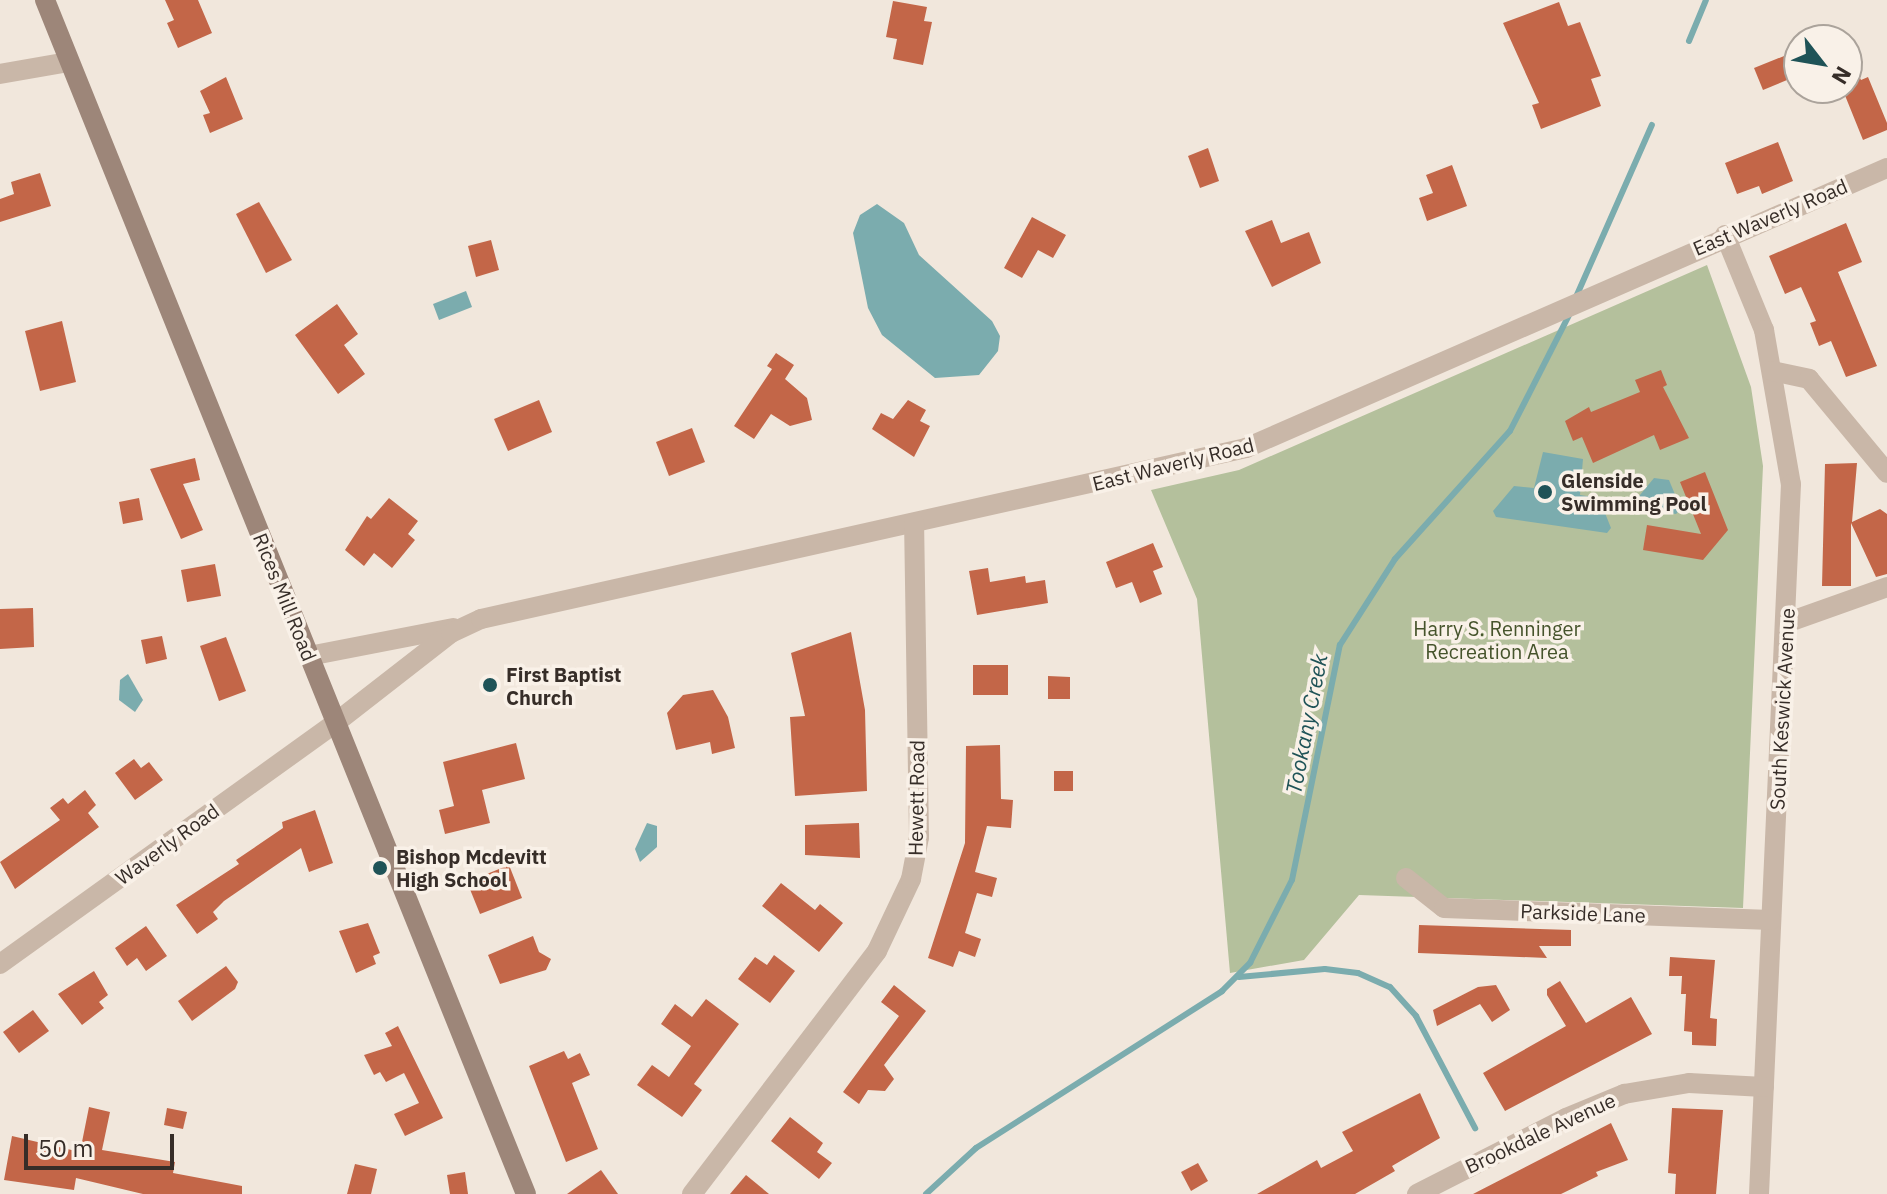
<!DOCTYPE html>
<html>
<head>
<meta charset="utf-8">
<style>
	body { margin:0 }
	#map { position:relative; width:1887px; height:1194px; overflow:hidden; background:#f1e7dc; font-family:"IBM Plex Sans",sans-serif }
	div>[style] { position:absolute }
	[style*='--x'] { left:calc(var(--x)*1px); top:calc(var(--y)*1px); width:calc(var(--w)*1px); rotate:calc(var(--a)*1deg) }
	.green>* { inset:0; background:#b4c09c }
	.water>* { inset:0; background:#7bacae }
	.stream>* { height:6px; margin:-3px; padding:0 3px; transform-origin:3px; border-radius:3px; background:#7bacae }
	.building>* { inset:0; background:#c36648 }
	.street>* { height:20px; margin:-10px; padding:0 10px; transform-origin:10px; border-radius:10px; background:#c9b7a8 }
	.secondary>* { height:20px; margin:-10px; padding:0 10px; transform-origin:10px; border-radius:10px; background:#9d8679 }
	.dots>* { width:22px; height:22px; translate:-50% -50%; box-sizing:border-box; border:4px solid #f9f1e8; border-radius:50% }
	span { translate:-50% -50%; white-space:nowrap; text-align:center; line-height:1.15; -webkit-text-stroke:7px #f9f1e8; paint-order:stroke }
	.street-label { font-size:20px; color:#362d28 }
	.poi-label { font-size:20px; color:#362d28; font-weight:700 }
	.left { translate:0 -50%; text-align:left }
	.park-label { font-size:20px; color:#46542c }
	.water-label { font-size:22px; color:#1f5357; font-style:italic }
	.north { position:absolute; left:1783px; top:24px; width:80px; height:80px; box-sizing:border-box; background:#f9f1e8; border:2px solid #aba39b; border-radius:50%; rotate:121deg; font-size:22px; font-weight:700; line-height:32px; text-align:center; color:#362d28 }
	.north::after { content:''; display:block; margin:auto; width:28px; height:36px; background:#1f5357; clip-path:polygon(50% 0,100% 100%,50% 72%,0 100%) }
	.scale { position:absolute; left:24px; top:1134px; width:150px; height:36px; box-sizing:border-box; border:4px solid #362d28; border-top:0; padding-left:10px; font-size:24px; line-height:28px; white-space:nowrap; color:#362d28; -webkit-text-stroke:6px #f9f1e8; paint-order:stroke }
</style>
</head>
<body>
<div id="map">
	<div class="green">
		<div style="clip-path:polygon(1707px 265px,1751px 387px,1763px 466px,1743px 908px,1359px 895px,1304px 960px,1230px 973px,1197px 599px,1151px 490px,1239px 470px)"></div>
	</div>
	<div class="water">
		<div style="clip-path:polygon(877px 204px,904px 223px,919px 255px,992px 321px,1000px 336px,998px 351px,979px 375px,935px 378px,882px 335px,868px 308px,853px 233px,860px 215px)"></div>
		<div style="clip-path:polygon(466px 291px,472px 307px,439px 320px,433px 304px)"></div>
		<div style="clip-path:polygon(1543px 452px,1583px 459px,1580px 495px,1599px 498px,1611px 528px,1607px 533px,1496px 517px,1493px 511px,1514px 486px,1534px 488px)"></div>
		<div style="clip-path:polygon(1654px 478px,1669px 480px,1681px 509px,1676px 514px,1639px 508px,1635px 501px)"></div>
		<div style="clip-path:polygon(128px 674px,143px 700px,135px 712px,119px 700px,120px 680px)"></div>
		<div style="clip-path:polygon(647px 823px,657px 826px,657px 847px,640px 862px,635px 849px)"></div>
	</div>
	<div class="stream">
		<div style="--x:1689;--y:41;--w:44;--a:-67.5"></div>
		<div style="--x:1576;--y:297;--w:188;--a:-66.2"></div>
		<div style="--x:1239;--y:977;--w:86;--a:-5.3"></div>
		<div style="--x:1325;--y:969;--w:33;--a:7"></div>
		<div style="--x:1358;--y:973;--w:35;--a:24"></div>
		<div style="--x:1390;--y:987;--w:39;--a:48"></div>
		<div style="--x:1416;--y:1016;--w:127;--a:62.2"></div>
		<div style="--x:926;--y:1194;--w:68;--a:-42.6"></div>
		<div style="--x:976;--y:1148;--w:292;--a:-32.5"></div>
		<div style="--x:1222;--y:991;--w:40;--a:-45"></div>
		<div style="--x:1250;--y:963;--w:93;--a:-63.2"></div>
		<div style="--x:1292;--y:880;--w:240;--a:-78.5"></div>
		<div style="--x:1340;--y:645;--w:102;--a:-57.4"></div>
		<div style="--x:1395;--y:559;--w:172;--a:-48.1"></div>
		<div style="--x:1510;--y:431;--w:130;--a:-63"></div>
	</div>
	<div class="building">
		<div style="clip-path:polygon(165px 0,198px 0,212px 33px,178px 48px,167px 23px,174px 20px)"></div>
		<div style="clip-path:polygon(893px 1px,927px 7px,924px 21px,932px 22px,923px 65px,893px 59px,897px 39px,886px 37px)"></div>
		<div style="clip-path:polygon(1559px 2px,1568px 26px,1580px 22px,1601px 76px,1591px 79px,1601px 106px,1541px 129px,1532px 105px,1539px 103px,1503px 23px)"></div>
		<div style="clip-path:polygon(1799px 50px,1799px 75px,1763px 90px,1754px 68px)"></div>
		<div style="clip-path:polygon(1847px 52px,1861px 80px,1868px 77px,1887px 123px,1887px 130px,1863px 140px,1842px 88px,1847px 88px)"></div>
		<div style="clip-path:polygon(226px 77px,243px 119px,210px 133px,203px 115px,210px 113px,200px 91px)"></div>
		<div style="clip-path:polygon(1778px 142px,1793px 181px,1762px 194px,1759px 186px,1737px 194px,1725px 163px)"></div>
		<div style="clip-path:polygon(1208px 148px,1219px 181px,1200px 188px,1188px 156px)"></div>
		<div style="clip-path:polygon(1452px 165px,1467px 206px,1427px 221px,1419px 198px,1433px 193px,1426px 175px)"></div>
		<div style="clip-path:polygon(40px 173px,51px 206px,0 222px,0 199px,14px 194px,11px 182px)"></div>
		<div style="clip-path:polygon(259px 202px,292px 260px,266px 273px,236px 214px)"></div>
		<div style="clip-path:polygon(1032px 217px,1066px 235px,1053px 258px,1038px 250px,1022px 278px,1004px 268px)"></div>
		<div style="clip-path:polygon(1272px 220px,1281px 243px,1309px 232px,1321px 263px,1272px 287px,1245px 231px)"></div>
		<div style="clip-path:polygon(1846px 223px,1862px 262px,1838px 272px,1877px 366px,1846px 377px,1831px 341px,1819px 346px,1810px 323px,1816px 321px,1801px 287px,1785px 294px,1769px 256px)"></div>
		<div style="clip-path:polygon(491px 240px,499px 270px,476px 277px,468px 246px)"></div>
		<div style="clip-path:polygon(337px 304px,358px 334px,344px 345px,365px 374px,338px 394px,295px 335px)"></div>
		<div style="clip-path:polygon(62px 321px,76px 382px,40px 391px,25px 331px)"></div>
		<div style="clip-path:polygon(776px 353px,794px 365px,785px 379px,807px 398px,812px 420px,790px 426px,771px 414px,754px 439px,734px 426px,772px 369px,767px 366px)"></div>
		<div style="clip-path:polygon(1661px 370px,1667px 385px,1663px 387px,1689px 438px,1660px 450px,1654px 435px,1593px 463px,1582px 437px,1573px 441px,1565px 421px,1589px 407px,1591px 412px,1640px 392px,1635px 380px)"></div>
		<div style="clip-path:polygon(539px 400px,552px 432px,508px 451px,494px 419px)"></div>
		<div style="clip-path:polygon(908px 400px,926px 410px,920px 421px,930px 426px,914px 457px,872px 429px,881px 413px,893px 419px)"></div>
		<div style="clip-path:polygon(692px 428px,705px 462px,669px 476px,656px 442px)"></div>
		<div style="clip-path:polygon(195px 458px,200px 480px,183px 484px,203px 530px,181px 539px,150px 469px)"></div>
		<div style="clip-path:polygon(1857px 463px,1852px 522px,1880px 509px,1887px 514px,1887px 574px,1876px 577px,1851px 523px,1851px 586px,1822px 586px,1825px 464px)"></div>
		<div style="clip-path:polygon(1705px 472px,1728px 530px,1703px 560px,1643px 550px,1647px 525px,1701px 534px,1680px 482px)"></div>
		<div style="clip-path:polygon(139px 498px,143px 520px,123px 524px,119px 502px)"></div>
		<div style="clip-path:polygon(389px 498px,418px 521px,408px 534px,415px 540px,392px 568px,374px 553px,364px 566px,345px 550px,367px 516px,371px 519px)"></div>
		<div style="clip-path:polygon(1153px 543px,1163px 567px,1153px 571px,1162px 594px,1140px 603px,1132px 582px,1116px 588px,1106px 562px)"></div>
		<div style="clip-path:polygon(215px 564px,221px 596px,187px 602px,181px 570px)"></div>
		<div style="clip-path:polygon(988px 568px,990px 582px,1025px 576px,1026px 583px,1045px 580px,1048px 603px,977px 615px,969px 571px)"></div>
		<div style="clip-path:polygon(33px 608px,34px 647px,0 649px,0 609px)"></div>
		<div style="clip-path:polygon(851px 632px,865px 710px,867px 791px,795px 796px,790px 717px,805px 716px,791px 653px)"></div>
		<div style="clip-path:polygon(162px 636px,167px 659px,146px 664px,141px 640px)"></div>
		<div style="clip-path:polygon(226px 637px,246px 691px,219px 701px,200px 646px)"></div>
		<div style="clip-path:polygon(973px 665px,1008px 665px,1008px 695px,973px 695px)"></div>
		<div style="clip-path:polygon(1048px 676px,1070px 677px,1070px 699px,1048px 699px)"></div>
		<div style="clip-path:polygon(713px 690px,728px 717px,735px 748px,712px 754px,710px 742px,676px 750px,667px 713px,683px 695px)"></div>
		<div style="clip-path:polygon(516px 743px,525px 779px,482px 790px,490px 823px,445px 834px,439px 810px,454px 806px,443px 762px)"></div>
		<div style="clip-path:polygon(1000px 745px,1001px 799px,1013px 800px,1011px 828px,987px 826px,975px 872px,997px 878px,992px 897px,977px 893px,965px 933px,981px 939px,975px 957px,959px 951px,953px 967px,928px 958px,965px 843px,966px 746px)"></div>
		<div style="clip-path:polygon(134px 759px,141px 768px,149px 762px,163px 780px,135px 800px,115px 773px)"></div>
		<div style="clip-path:polygon(1054px 771px,1073px 771px,1073px 791px,1054px 791px)"></div>
		<div style="clip-path:polygon(85px 790px,96px 805px,88px 813px,99px 827px,15px 889px,0 862px,60px 820px,50px 808px,63px 798px,68px 804px)"></div>
		<div style="clip-path:polygon(315px 810px,333px 863px,309px 872px,301px 848px,224px 901px,213px 912px,218px 919px,197px 934px,176px 905px,239px 864px,236px 860px,283px 828px,282px 822px)"></div>
		<div style="clip-path:polygon(859px 823px,860px 858px,805px 855px,805px 825px)"></div>
		<div style="clip-path:polygon(509px 865px,522px 898px,480px 914px,467px 882px)"></div>
		<div style="clip-path:polygon(781px 883px,815px 910px,820px 904px,843px 923px,819px 952px,762px 906px)"></div>
		<div style="clip-path:polygon(368px 923px,380px 953px,373px 956px,376px 964px,356px 973px,339px 931px)"></div>
		<div style="clip-path:polygon(1419px 925px,1571px 930px,1571px 946px,1539px 946px,1547px 958px,1418px 953px)"></div>
		<div style="clip-path:polygon(146px 926px,167px 956px,146px 971px,137px 958px,127px 966px,115px 948px)"></div>
		<div style="clip-path:polygon(533px 936px,539px 952px,551px 959px,546px 970px,500px 984px,488px 955px)"></div>
		<div style="clip-path:polygon(774px 955px,795px 971px,770px 1003px,738px 979px,755px 957px,767px 965px)"></div>
		<div style="clip-path:polygon(1670px 957px,1715px 960px,1710px 1018px,1717px 1019px,1716px 1046px,1692px 1045px,1692px 1032px,1684px 1031px,1686px 994px,1681px 994px,1682px 976px,1669px 976px)"></div>
		<div style="clip-path:polygon(226px 966px,238px 982px,235px 989px,192px 1021px,178px 1001px)"></div>
		<div style="clip-path:polygon(94px 971px,108px 995px,99px 1002px,104px 1008px,82px 1025px,58px 994px)"></div>
		<div style="clip-path:polygon(1560px 981px,1586px 1023px,1631px 997px,1652px 1034px,1505px 1111px,1483px 1073px,1566px 1026px,1547px 995px,1547px 989px)"></div>
		<div style="clip-path:polygon(894px 985px,926px 1011px,884px 1065px,894px 1079px,885px 1091px,868px 1090px,859px 1104px,843px 1092px,899px 1016px,881px 1002px)"></div>
		<div style="clip-path:polygon(1496px 985px,1510px 1010px,1492px 1022px,1480px 1004px,1437px 1026px,1433px 1010px,1478px 987px)"></div>
		<div style="clip-path:polygon(706px 999px,739px 1024px,694px 1084px,702px 1090px,682px 1117px,637px 1085px,652px 1065px,669px 1077px,691px 1046px,661px 1024px,675px 1004px,692px 1017px)"></div>
		<div style="clip-path:polygon(33px 1010px,49px 1031px,19px 1053px,3px 1032px)"></div>
		<div style="clip-path:polygon(398px 1026px,443px 1118px,405px 1136px,394px 1114px,419px 1103px,404px 1073px,386px 1082px,380px 1072px,374px 1075px,364px 1055px,392px 1046px,385px 1033px)"></div>
		<div style="clip-path:polygon(564px 1051px,568px 1059px,580px 1053px,590px 1075px,572px 1083px,598px 1149px,566px 1162px,529px 1066px)"></div>
		<div style="clip-path:polygon(1420px 1093px,1440px 1138px,1392px 1166px,1395px 1171px,1355px 1194px,1257px 1194px,1317px 1160px,1321px 1168px,1353px 1151px,1342px 1132px)"></div>
		<div style="clip-path:polygon(89px 1107px,110px 1112px,102px 1150px,175px 1162px,173px 1173px,242px 1186px,242px 1194px,143px 1194px,76px 1178px,74px 1190px,4px 1180px,12px 1136px,80px 1152px)"></div>
		<div style="clip-path:polygon(167px 1108px,187px 1112px,183px 1129px,164px 1125px)"></div>
		<div style="clip-path:polygon(1672px 1108px,1723px 1110px,1716px 1194px,1675px 1194px,1676px 1174px,1668px 1173px)"></div>
		<div style="clip-path:polygon(790px 1117px,823px 1143px,817px 1152px,832px 1163px,819px 1179px,771px 1141px)"></div>
		<div style="clip-path:polygon(1611px 1123px,1628px 1160px,1596px 1172px,1598px 1176px,1561px 1194px,1473px 1194px)"></div>
		<div style="clip-path:polygon(1198px 1163px,1208px 1181px,1191px 1191px,1181px 1172px)"></div>
		<div style="clip-path:polygon(355px 1164px,377px 1169px,371px 1194px,347px 1194px)"></div>
		<div style="clip-path:polygon(601px 1170px,618px 1194px,567px 1194px)"></div>
		<div style="clip-path:polygon(465px 1172px,468px 1194px,450px 1194px,447px 1175px)"></div>
		<div style="clip-path:polygon(746px 1175px,769px 1194px,730px 1194px)"></div>
	</div>
	<div class="street">
		<div style="--x:0;--y:74;--w:70;--a:-9.9"></div>
		<div style="--x:1725;--y:235;--w:103;--a:67.7"></div>
		<div style="--x:1764;--y:330;--w:156;--a:80.1"></div>
		<div style="--x:1791;--y:484;--w:711;--a:92.58"></div>
		<div style="--x:1772;--y:371;--w:38;--a:12"></div>
		<div style="--x:1809;--y:379;--w:122;--a:50.3"></div>
		<div style="--x:1786;--y:623;--w:107;--a:-19.6"></div>
		<div style="--x:309;--y:656;--w:147;--a:-11"></div>
		<div style="--x:1406;--y:878;--w:48;--a:38.3"></div>
		<div style="--x:1444;--y:908;--w:327;--a:2.1"></div>
		<div style="--x:0;--y:964;--w:411;--a:-35.7"></div>
		<div style="--x:334;--y:724;--w:148;--a:-37.9"></div>
		<div style="--x:451;--y:633;--w:33;--a:-25"></div>
		<div style="--x:481;--y:619;--w:784;--a:-12.6"></div>
		<div style="--x:1246;--y:448;--w:699;--a:-23.6"></div>
		<div style="--x:692;--y:1194;--w:305;--a:-52.7"></div>
		<div style="--x:877;--y:951;--w:80;--a:-64.7"></div>
		<div style="--x:911;--y:879;--w:43;--a:-79.2"></div>
		<div style="--x:919;--y:837;--w:314;--a:-90.9"></div>
		<div style="--x:1417;--y:1194;--w:167;--a:-27"></div>
		<div style="--x:1566;--y:1118;--w:63;--a:-22.5"></div>
		<div style="--x:1624;--y:1094;--w:66;--a:-9.6"></div>
		<div style="--x:1689;--y:1083;--w:75;--a:3.1"></div>
	</div>
	<div class="secondary">
		<div style="--x:45;--y:0;--w:1287;--a:68.06"></div>
	</div>
	<div class="dots">
		<div style="left:1545px;top:492px;background:#1f5357"></div>
		<div style="left:490px;top:685px;background:#1f5357"></div>
		<div style="left:380px;top:868px;background:#1f5357"></div>
	</div>
	<div class="street-label">
		<span style="left:1770px;top:217px;rotate:-23deg">East Waverly Road</span>
		<span style="left:1173px;top:464px;rotate:-14deg">East Waverly Road</span>
		<span style="left:285px;top:597px;rotate:68deg">Rices Mill Road</span>
		<span style="left:1782px;top:709px;rotate:-87deg">South Keswick Avenue</span>
		<span style="left:916px;top:798px;rotate:-89deg">Hewett Road</span>
		<span style="left:167px;top:844px;rotate:-36deg">Waverly Road</span>
		<span style="left:1583px;top:913px;rotate:2deg">Parkside Lane</span>
		<span style="left:1540px;top:1133px;rotate:-25deg">Brookdale Avenue</span>
	</div>
	<div class="poi-label">
		<span class="left" style="left:1561px;top:492px">Glenside<br>Swimming Pool</span>
		<span class="left" style="left:506px;top:686px">First Baptist<br>Church</span>
		<span class="left" style="left:396px;top:868px">Bishop Mcdevitt<br>High School</span>
	</div>
	<div class="park-label">
		<span style="left:1497px;top:640px">Harry S. Renninger<br>Recreation Area</span>
	</div>
	<div class="water-label">
		<span style="left:1306px;top:724px;rotate:-79deg">Tookany Creek</span>
	</div>
	<div class="north">N</div>
	<div class="scale">50 m</div>
</div>
</body>
</html>
